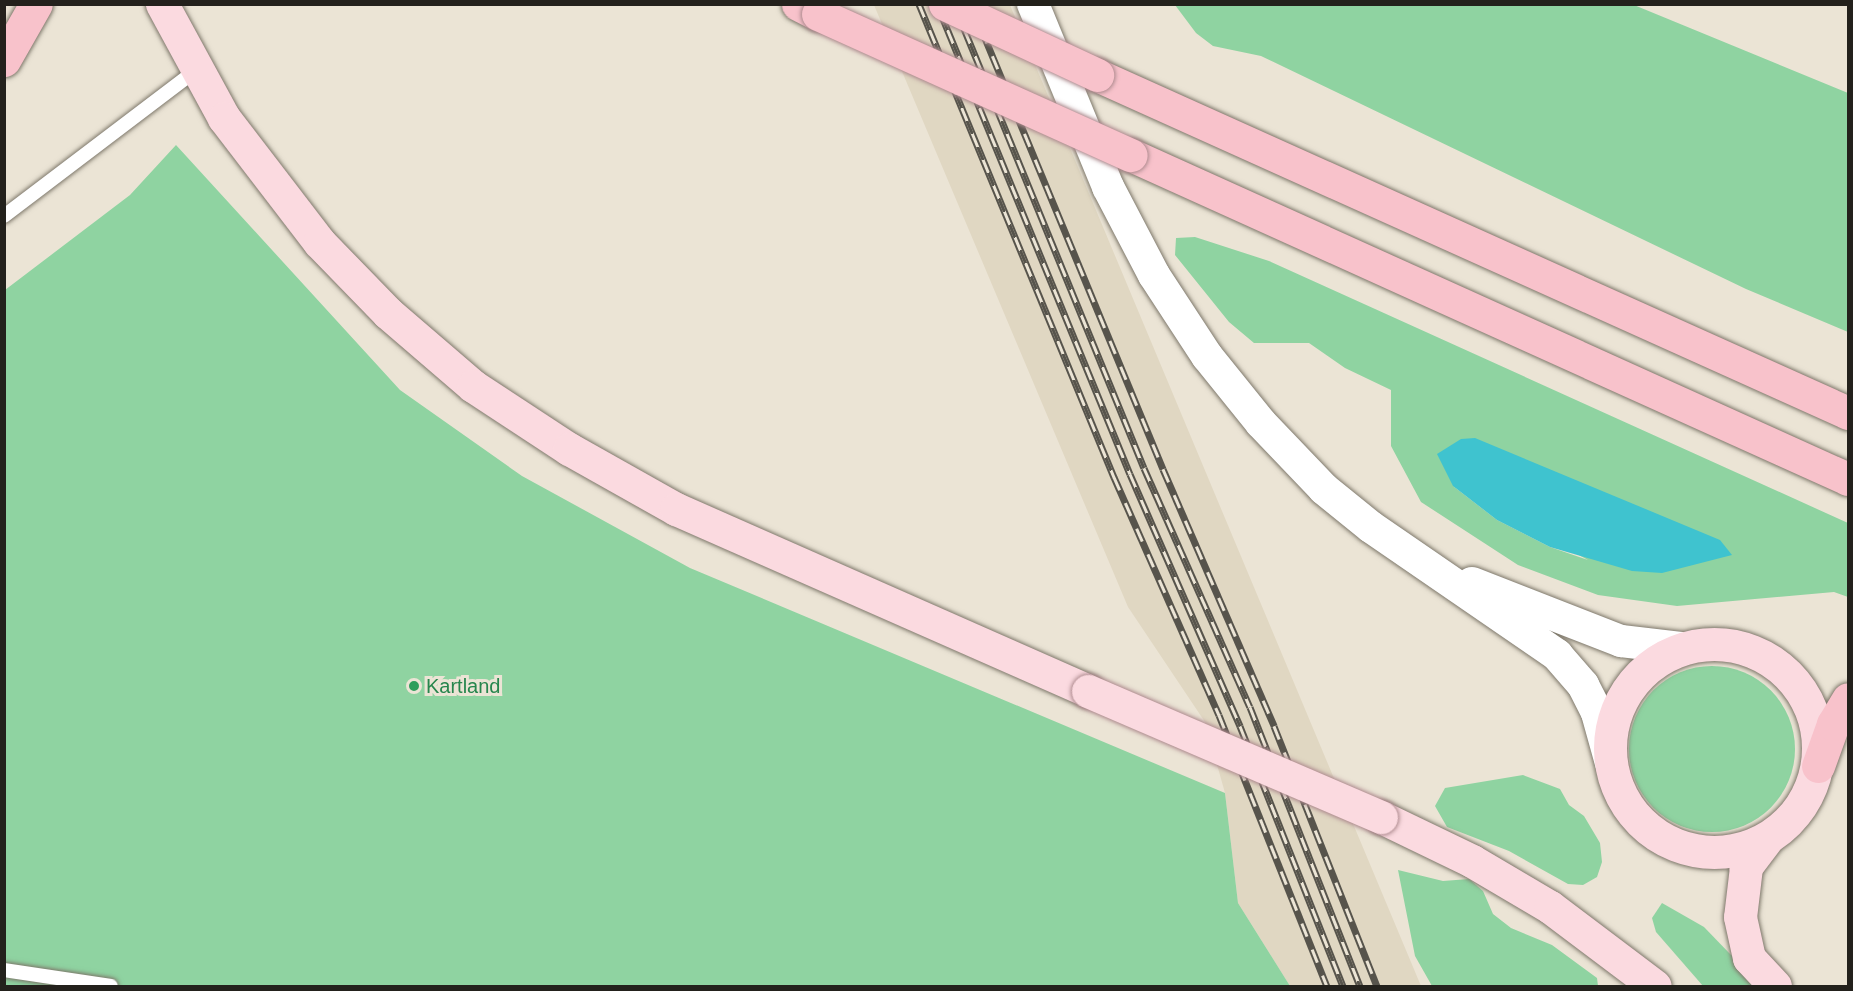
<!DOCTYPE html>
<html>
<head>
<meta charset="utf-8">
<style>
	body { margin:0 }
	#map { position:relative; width:1853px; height:991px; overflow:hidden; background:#ebe4d5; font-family:Arial,sans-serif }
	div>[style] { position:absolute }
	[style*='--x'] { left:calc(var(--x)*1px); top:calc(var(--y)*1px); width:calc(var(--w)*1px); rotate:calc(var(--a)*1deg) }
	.built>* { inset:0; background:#e0d7c2 }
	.green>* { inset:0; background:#8fd3a1 }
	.round { border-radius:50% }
	.water>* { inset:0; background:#3fc3cf }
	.roads { filter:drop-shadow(0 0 2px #7e786b) drop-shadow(0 0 2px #7e786b) }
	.service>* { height:14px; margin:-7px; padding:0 7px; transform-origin:7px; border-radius:7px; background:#fff }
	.tertiary>* { height:32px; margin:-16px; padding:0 16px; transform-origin:16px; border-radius:16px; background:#fff }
	.primary>* { height:33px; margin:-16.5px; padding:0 16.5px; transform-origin:16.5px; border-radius:16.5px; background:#fbdae0 }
	.primary>.ring { margin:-16.5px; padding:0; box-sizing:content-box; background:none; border:33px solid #fbdae0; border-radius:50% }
	.motorway>* { height:33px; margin:-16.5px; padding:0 16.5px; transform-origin:16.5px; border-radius:16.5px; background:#f8c2cb }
	.rail>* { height:7px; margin-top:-3.5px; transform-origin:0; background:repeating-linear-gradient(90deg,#ebe4d5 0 14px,#57544c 0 28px); box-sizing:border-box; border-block:2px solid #57544c }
	.bridges { filter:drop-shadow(0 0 2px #ad8a8e) drop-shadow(0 0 2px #ad8a8e) }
	.primary-bridge>* { height:33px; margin:-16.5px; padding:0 16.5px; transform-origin:16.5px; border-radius:16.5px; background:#fbdae0 }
	.motorway-bridge>* { height:33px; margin:-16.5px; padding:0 16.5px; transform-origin:16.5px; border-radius:16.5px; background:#f8c2cb }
	.dots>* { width:16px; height:16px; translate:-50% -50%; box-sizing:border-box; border:3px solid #ebe4d5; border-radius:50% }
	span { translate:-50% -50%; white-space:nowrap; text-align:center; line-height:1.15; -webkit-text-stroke:6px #ebe4d5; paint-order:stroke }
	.leisure-label { font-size:20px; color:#27864d }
	.left { translate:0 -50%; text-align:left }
	.frame { position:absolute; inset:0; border:6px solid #23211c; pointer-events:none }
</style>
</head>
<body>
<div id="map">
	<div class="built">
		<div style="clip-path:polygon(874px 5px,1010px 5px,1421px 986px,1290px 986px,1238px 903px,1225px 793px,1205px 722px,1128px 607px)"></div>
	</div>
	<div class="green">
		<div style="clip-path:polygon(1175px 5px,1634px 5px,1848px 93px,1848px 332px,1746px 289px,1261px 56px,1213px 46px,1196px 33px)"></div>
		<div style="clip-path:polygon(176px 145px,400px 390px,522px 476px,690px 568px,1225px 793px,1238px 903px,1290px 986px,5px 986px,5px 290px,130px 195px)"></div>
		<div style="clip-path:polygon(evenodd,1195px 237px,1269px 261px,1848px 523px,1848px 597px,1834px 592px,1677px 606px,1598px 595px,1518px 565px,1421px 502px,1391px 446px,1391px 390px,1345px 368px,1309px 343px,1254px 343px,1229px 322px,1175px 255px,1176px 238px,1195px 237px,1453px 486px,1588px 560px,1550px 547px,1497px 520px,1453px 486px)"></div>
		<div class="round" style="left:1629px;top:666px;width:166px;height:166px"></div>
		<div style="clip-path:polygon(1523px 775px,1560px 789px,1569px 805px,1584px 816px,1600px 843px,1602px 862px,1597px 877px,1583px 885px,1568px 884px,1509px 851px,1447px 827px,1435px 806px,1445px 788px)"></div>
		<div style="clip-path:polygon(1398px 870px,1443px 881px,1469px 879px,1483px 891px,1493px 914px,1511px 928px,1552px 945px,1597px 978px,1598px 986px,1432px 986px,1415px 956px)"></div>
		<div style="clip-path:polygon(1662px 903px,1704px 927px,1761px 986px,1703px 986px,1656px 932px,1652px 918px)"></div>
	</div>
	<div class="water">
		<div style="clip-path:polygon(1475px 438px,1720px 540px,1732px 555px,1662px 573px,1632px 571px,1550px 547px,1497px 520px,1453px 486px,1437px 454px,1461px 439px)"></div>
	</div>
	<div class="roads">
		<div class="service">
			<div style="--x:4;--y:216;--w:241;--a:-37.2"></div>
			<div style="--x:4;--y:970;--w:108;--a:8.5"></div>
		</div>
		<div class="tertiary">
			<div style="--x:1033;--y:4;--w:198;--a:67.7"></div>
			<div style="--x:1108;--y:187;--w:99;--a:62.4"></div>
			<div style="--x:1154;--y:275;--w:97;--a:56.8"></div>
			<div style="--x:1207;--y:356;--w:86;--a:51.1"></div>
			<div style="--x:1261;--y:423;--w:91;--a:46.3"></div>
			<div style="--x:1324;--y:489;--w:60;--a:39"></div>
			<div style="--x:1371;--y:527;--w:226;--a:34.5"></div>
			<div style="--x:1557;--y:655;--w:40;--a:49"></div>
			<div style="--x:1583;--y:685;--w:31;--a:63"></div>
			<div style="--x:1597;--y:713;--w:52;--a:74.4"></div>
			<div style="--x:1472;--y:583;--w:160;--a:21.3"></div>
			<div style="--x:1621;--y:641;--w:60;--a:6.7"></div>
		</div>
		<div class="primary">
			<div style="--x:162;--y:4;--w:130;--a:61.5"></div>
			<div style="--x:224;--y:118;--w:156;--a:52.5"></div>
			<div style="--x:319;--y:242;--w:99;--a:45.8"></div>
			<div style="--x:388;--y:313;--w:112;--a:40.7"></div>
			<div style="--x:473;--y:386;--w:115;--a:33.3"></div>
			<div style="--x:569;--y:449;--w:123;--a:29.3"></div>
			<div style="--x:676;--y:509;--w:450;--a:23.8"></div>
			<div class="ring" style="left:1610px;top:644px;width:175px;height:175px"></div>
			<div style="--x:1381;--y:817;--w:101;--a:25.8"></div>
			<div style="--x:1472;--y:861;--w:91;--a:30.5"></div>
			<div style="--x:1550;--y:907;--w:131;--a:37"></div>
			<div style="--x:1766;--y:840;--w:34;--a:127"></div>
			<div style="--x:1746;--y:867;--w:50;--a:96.8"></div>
			<div style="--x:1740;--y:917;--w:42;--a:77.6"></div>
			<div style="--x:1749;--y:958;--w:38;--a:47"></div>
		</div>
		<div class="motorway">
			<div style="--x:798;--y:4;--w:22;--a:27"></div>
			<div style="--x:4;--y:60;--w:64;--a:-60.3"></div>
			<div style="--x:1097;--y:75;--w:824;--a:24.23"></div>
			<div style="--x:1131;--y:155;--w:787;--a:24.32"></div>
			<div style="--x:1818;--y:766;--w:45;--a:-70.3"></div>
			<div style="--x:1833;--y:724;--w:29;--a:-59"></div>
		</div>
	</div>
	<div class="rail">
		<div style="--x:919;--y:4;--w:512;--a:67.6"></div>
		<div style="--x:1114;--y:477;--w:260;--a:66.2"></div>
		<div style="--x:1219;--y:715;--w:292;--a:68.3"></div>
		<div style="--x:937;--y:4;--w:508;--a:67.68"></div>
		<div style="--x:1130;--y:474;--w:275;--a:66.4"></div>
		<div style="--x:1240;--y:726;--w:280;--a:68.4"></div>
		<div style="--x:954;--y:4;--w:501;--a:67.73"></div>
		<div style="--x:1144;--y:468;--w:261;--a:66.1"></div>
		<div style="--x:1250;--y:707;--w:300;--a:68.5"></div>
		<div style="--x:971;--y:4;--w:503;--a:67.56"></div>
		<div style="--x:1163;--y:469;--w:280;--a:66.6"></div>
		<div style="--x:1274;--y:726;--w:280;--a:68.4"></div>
	</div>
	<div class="bridges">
		<div class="primary-bridge">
			<div style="--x:1088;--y:691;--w:319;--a:23.3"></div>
		</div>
		<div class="motorway-bridge">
			<div style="--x:945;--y:4;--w:168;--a:25"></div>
			<div style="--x:818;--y:14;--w:343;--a:24.3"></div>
		</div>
	</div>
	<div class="dots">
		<div style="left:414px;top:686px;background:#2e9e5b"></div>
	</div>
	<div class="leisure-label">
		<span class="left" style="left:426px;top:686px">Kartland</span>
	</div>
	<div class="frame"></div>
</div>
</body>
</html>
